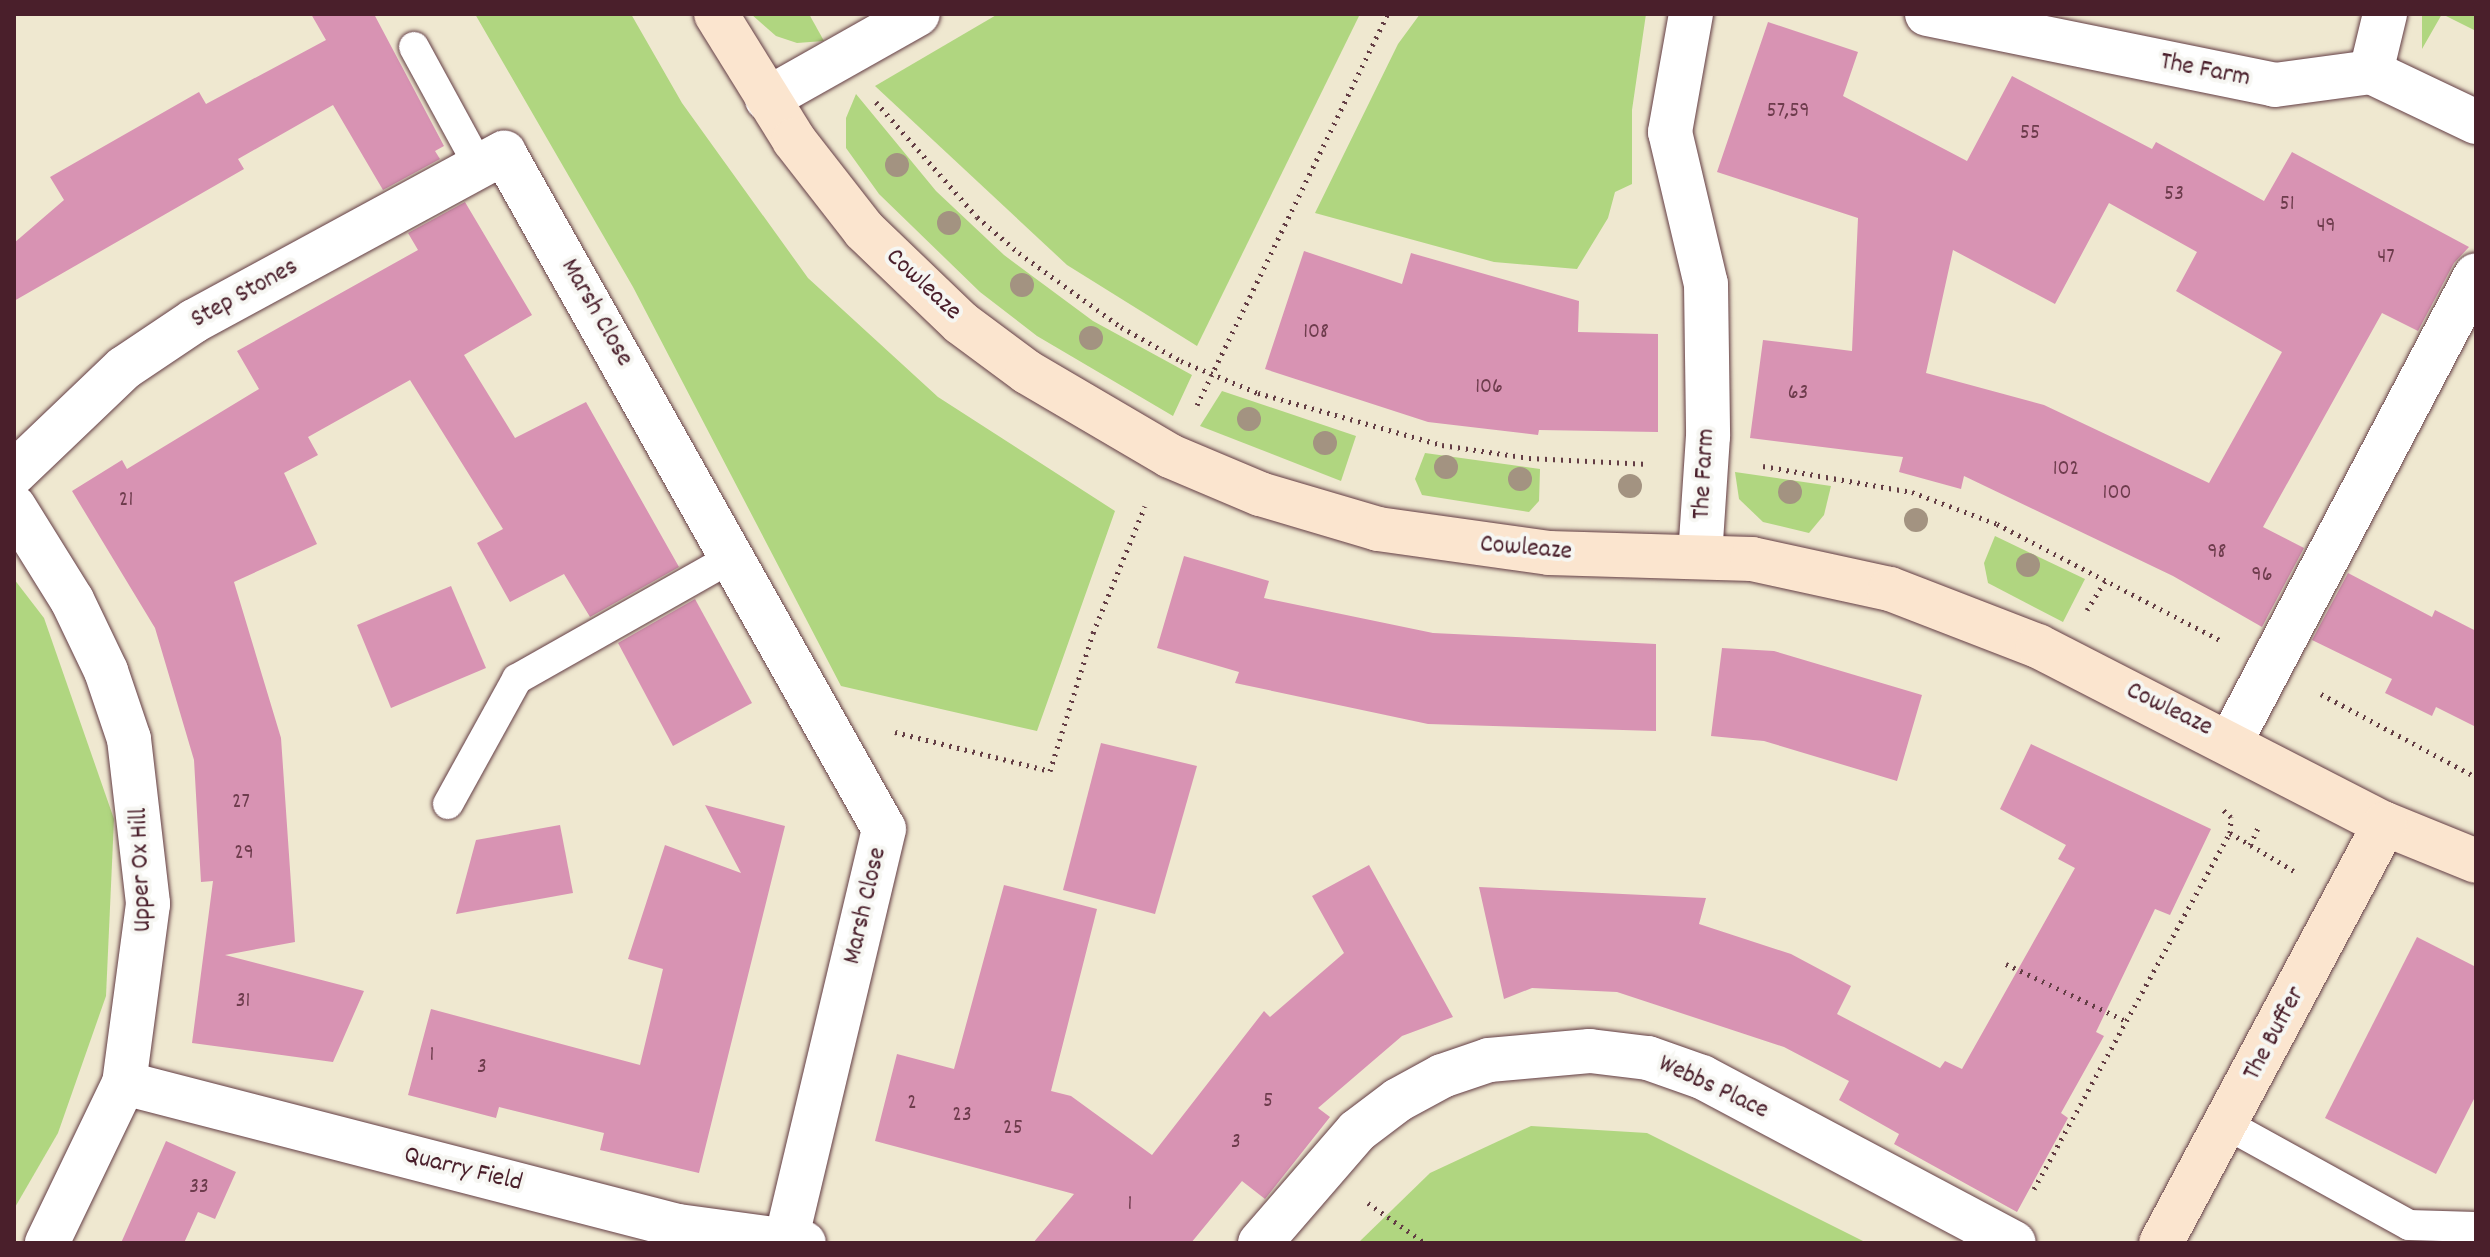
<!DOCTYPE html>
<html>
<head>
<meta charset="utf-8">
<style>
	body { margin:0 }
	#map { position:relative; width:2490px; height:1257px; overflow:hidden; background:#efe8d0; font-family:Dekko,sans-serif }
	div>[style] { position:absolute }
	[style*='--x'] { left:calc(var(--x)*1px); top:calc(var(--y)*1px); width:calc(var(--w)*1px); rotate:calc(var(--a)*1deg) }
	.green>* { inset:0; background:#b0d680 }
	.building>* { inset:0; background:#d893b3 }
	.path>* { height:5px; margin-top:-2.5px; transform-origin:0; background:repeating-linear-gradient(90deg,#633d44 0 2px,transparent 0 8px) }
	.roads { filter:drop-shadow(0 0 2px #633d44) drop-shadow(0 0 2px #633d44) }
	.lane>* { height:30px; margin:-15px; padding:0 15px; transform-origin:15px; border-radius:15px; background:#fff }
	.street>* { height:44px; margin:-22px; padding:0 22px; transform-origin:22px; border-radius:22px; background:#fff }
	.secondary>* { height:44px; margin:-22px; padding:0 22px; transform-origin:22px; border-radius:22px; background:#fbe5cf }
	.trees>* { width:24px; height:24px; margin:-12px; border-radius:50%; background:#a39381 }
	span { translate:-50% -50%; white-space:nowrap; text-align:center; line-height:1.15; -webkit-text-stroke:8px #f6f6f2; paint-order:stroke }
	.number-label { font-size:22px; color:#6e3c4d }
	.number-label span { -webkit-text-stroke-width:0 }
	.street-label { font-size:26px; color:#4a1f2b }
	.frame { position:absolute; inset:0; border:16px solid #4a1f2b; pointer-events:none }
</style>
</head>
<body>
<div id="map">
	<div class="green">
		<div style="clip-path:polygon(475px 14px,631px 14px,682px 103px,808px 278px,938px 397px,1115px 511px,1037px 731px,841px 686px,633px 287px)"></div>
		<div style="clip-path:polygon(751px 14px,809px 14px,824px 41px,797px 43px,776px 36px)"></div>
		<div style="clip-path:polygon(998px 14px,1360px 14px,1197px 346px,1067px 265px,875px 86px)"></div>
		<div style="clip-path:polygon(1420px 14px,1646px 14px,1632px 110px,1632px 184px,1615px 192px,1608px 218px,1577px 269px,1494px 262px,1315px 213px,1398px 44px)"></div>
		<div style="clip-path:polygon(2422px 14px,2476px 14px,2476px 31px,2442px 14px,2422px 49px)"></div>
		<div style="clip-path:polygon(856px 94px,936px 191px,1004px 255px,1093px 321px,1192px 375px,1173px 416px,1037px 336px,980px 292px,879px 194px,846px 148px,846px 118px)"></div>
		<div style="clip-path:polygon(1222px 391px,1356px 436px,1341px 481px,1200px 426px)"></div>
		<div style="clip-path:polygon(1425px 453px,1540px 469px,1539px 501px,1529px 512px,1422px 495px,1415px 479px)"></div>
		<div style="clip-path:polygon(1735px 472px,1831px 486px,1824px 515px,1809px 533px,1763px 522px,1739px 499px)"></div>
		<div style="clip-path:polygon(1995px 536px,2085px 579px,2063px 622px,1988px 583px,1984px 563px)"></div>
		<div style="clip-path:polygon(14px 579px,44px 618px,114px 819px,106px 996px,58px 1133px,14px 1209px)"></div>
		<div style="clip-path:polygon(1531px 1126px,1647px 1133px,1867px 1243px,1358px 1243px,1430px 1173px)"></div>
	</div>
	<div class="building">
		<div style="clip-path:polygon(311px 14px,374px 14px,444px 146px,435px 151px,440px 159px,383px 190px,333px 105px,238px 159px,244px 169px,14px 301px,14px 243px,64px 200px,50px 177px,199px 92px,206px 104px,326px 40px)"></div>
		<div style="clip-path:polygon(evenodd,1768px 22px,1858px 52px,1843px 96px,1967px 161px,2012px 76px,2152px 149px,2156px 142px,2264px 201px,2292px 152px,2469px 247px,2454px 263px,2418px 331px,2382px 313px,2263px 527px,2304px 548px,2262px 627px,2173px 576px,1964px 476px,1961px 489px,1899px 472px,1903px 457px,1750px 438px,1763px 340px,1852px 351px,1858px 218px,1717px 172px,1768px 22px,2109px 203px,2197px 252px,2176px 291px,2282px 352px,2209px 483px,2044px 405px,1926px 373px,1953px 250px,2055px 304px,2109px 203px)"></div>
		<div style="clip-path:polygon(465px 202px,532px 315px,464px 355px,515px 438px,586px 402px,679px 567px,590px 617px,564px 574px,510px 602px,477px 543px,503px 529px,410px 380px,308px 437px,318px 455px,284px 473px,317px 544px,234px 582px,281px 738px,295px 942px,225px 955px,364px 991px,333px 1062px,192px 1043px,213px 881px,201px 882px,194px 760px,155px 628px,72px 491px,122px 460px,127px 469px,259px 389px,237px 351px,418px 250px,408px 233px)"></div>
		<div style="clip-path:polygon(1304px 251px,1402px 284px,1411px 253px,1579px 301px,1578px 332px,1658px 334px,1658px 432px,1539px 430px,1538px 435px,1428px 422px,1265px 369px)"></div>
		<div style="clip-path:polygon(1184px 556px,1269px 581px,1264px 598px,1433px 633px,1656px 644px,1656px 731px,1428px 724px,1235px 683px,1239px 672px,1157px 648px)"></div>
		<div style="clip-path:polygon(2348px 573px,2432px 617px,2435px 610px,2476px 631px,2476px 727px,2436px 707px,2432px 716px,2385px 693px,2392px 679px,2312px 640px)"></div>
		<div style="clip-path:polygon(451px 586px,486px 668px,391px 708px,357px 625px)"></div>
		<div style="clip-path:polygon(695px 599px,752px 703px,673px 746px,618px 643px)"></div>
		<div style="clip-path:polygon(1722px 648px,1774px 651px,1922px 695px,1897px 781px,1764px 741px,1711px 736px)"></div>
		<div style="clip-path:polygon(1101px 743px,1197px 766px,1155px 914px,1063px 890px)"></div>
		<div style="clip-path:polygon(2031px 744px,2211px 829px,2170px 915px,2155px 909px,2096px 1032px,2104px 1036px,2061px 1113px,2068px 1118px,2017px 1212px,1894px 1144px,1899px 1134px,1839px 1100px,1849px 1081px,1784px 1047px,1617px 992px,1532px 988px,1504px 999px,1479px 887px,1706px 898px,1699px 924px,1791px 954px,1851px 986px,1837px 1014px,1940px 1068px,1945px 1061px,1962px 1069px,2075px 868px,2058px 859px,2066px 845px,2000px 809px)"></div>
		<div style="clip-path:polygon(705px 805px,785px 826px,699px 1173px,600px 1150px,604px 1133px,499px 1107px,496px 1118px,408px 1095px,431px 1009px,640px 1065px,663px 969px,628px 959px,665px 845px,741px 873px)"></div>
		<div style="clip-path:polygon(560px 825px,573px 893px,456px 914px,476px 840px)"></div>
		<div style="clip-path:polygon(1369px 865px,1453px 1017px,1402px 1036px,1318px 1108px,1330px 1117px,1265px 1199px,1242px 1181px,1191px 1243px,1033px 1243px,1074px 1194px,875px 1141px,897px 1054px,954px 1069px,1004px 885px,1097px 909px,1051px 1091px,1071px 1096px,1152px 1155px,1264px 1011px,1270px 1017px,1344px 953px,1312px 896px)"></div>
		<div style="clip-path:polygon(2417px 937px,2476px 967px,2476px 1095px,2436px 1174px,2325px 1118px)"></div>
		<div style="clip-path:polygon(166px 1141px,236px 1172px,215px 1219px,198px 1212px,184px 1243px,121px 1243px)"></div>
	</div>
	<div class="path">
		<div style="--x:876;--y:102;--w:153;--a:48.7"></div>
		<div style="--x:977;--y:217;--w:55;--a:40.6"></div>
		<div style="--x:1019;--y:253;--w:126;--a:36"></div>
		<div style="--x:1121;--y:327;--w:69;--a:29.5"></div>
		<div style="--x:1181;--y:361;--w:83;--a:22.6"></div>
		<div style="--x:1258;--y:393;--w:191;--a:15.8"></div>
		<div style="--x:1442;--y:445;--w:88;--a:8.5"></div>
		<div style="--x:1529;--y:458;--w:120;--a:2.9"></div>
		<div style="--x:1197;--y:405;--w:435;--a:-64"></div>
		<div style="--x:1763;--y:466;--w:151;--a:9.9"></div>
		<div style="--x:1912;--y:492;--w:91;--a:20.6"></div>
		<div style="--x:1997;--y:524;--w:251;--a:27.5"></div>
		<div style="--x:2087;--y:610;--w:38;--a:-58"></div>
		<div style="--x:2321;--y:694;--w:176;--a:28.2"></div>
		<div style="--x:895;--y:732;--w:160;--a:14.1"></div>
		<div style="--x:1050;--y:771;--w:145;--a:-72.7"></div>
		<div style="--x:1093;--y:633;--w:137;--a:-67.7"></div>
		<div style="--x:2230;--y:833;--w:74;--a:30.7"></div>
		<div style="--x:2250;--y:845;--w:23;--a:-65"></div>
		<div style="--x:2006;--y:964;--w:133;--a:25.4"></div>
		<div style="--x:2034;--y:1189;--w:406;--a:-61.2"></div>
		<div style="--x:2230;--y:833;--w:16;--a:-86"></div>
		<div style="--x:2231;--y:817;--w:15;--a:-138"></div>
		<div style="--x:1368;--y:1203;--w:70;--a:35.1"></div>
	</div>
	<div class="roads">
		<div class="lane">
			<div style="--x:414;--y:47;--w:136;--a:61.4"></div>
			<div style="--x:448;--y:804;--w:143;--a:-61.1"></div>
			<div style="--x:517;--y:679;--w:246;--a:-29.5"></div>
			<div style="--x:2226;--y:1124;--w:209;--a:28.9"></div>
			<div style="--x:2409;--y:1225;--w:67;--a:1.7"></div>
		</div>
		<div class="street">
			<div style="--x:1691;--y:14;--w:120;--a:100.1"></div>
			<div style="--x:1670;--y:132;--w:156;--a:76.7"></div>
			<div style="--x:1706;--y:284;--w:152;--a:89.2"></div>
			<div style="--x:1708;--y:436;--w:120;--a:93.8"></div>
			<div style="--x:1927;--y:14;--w:355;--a:11.5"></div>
			<div style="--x:2275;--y:85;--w:97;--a:-7.7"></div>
			<div style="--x:2371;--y:72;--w:116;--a:25.5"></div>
			<div style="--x:2371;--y:72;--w:60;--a:-76.4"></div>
			<div style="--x:767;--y:99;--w:173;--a:-29.4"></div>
			<div style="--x:14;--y:473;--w:152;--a:-43.7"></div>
			<div style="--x:124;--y:368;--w:84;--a:-33.9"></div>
			<div style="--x:194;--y:321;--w:353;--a:-28.5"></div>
			<div style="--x:504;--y:153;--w:775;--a:60.66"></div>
			<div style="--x:884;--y:829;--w:422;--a:103.4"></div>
			<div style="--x:14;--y:507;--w:110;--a:58.1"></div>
			<div style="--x:72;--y:600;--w:79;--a:64.4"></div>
			<div style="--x:106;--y:671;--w:72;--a:71.3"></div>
			<div style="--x:129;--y:739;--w:166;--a:83.4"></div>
			<div style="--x:148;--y:904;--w:181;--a:97.6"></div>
			<div style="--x:124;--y:1083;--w:178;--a:115.7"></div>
			<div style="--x:2231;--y:741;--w:526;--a:-62.27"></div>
			<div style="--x:124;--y:1083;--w:572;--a:14.47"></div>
			<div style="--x:678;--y:1226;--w:127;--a:7.7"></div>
			<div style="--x:1260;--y:1243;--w:148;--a:-49.1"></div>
			<div style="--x:1357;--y:1131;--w:51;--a:-37.1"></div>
			<div style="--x:1398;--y:1100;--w:50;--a:-28.6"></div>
			<div style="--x:1442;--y:1076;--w:50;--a:-18.8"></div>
			<div style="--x:1489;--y:1060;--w:101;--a:-5.1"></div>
			<div style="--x:1590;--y:1051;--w:58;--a:6.9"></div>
			<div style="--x:1648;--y:1058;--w:57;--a:19.4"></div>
			<div style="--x:1702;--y:1077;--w:353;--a:28"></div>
		</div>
		<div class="secondary">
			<div style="--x:716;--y:14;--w:148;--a:58.2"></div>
			<div style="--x:794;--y:140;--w:114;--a:52.1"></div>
			<div style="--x:864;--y:230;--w:134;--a:43.8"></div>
			<div style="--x:961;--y:323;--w:82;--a:36.6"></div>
			<div style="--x:1027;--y:372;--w:166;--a:30.4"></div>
			<div style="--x:1170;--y:456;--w:98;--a:22.9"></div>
			<div style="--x:1260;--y:494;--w:123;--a:16.5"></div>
			<div style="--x:1378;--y:529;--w:173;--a:8"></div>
			<div style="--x:1549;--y:553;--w:203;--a:1.7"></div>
			<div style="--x:1752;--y:559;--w:141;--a:12.3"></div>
			<div style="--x:1890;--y:589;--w:159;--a:21.1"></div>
			<div style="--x:2038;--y:646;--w:390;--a:27.2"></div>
			<div style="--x:2385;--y:824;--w:98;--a:22.1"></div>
			<div style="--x:2161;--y:1243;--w:475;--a:-61.9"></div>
		</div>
	</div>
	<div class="trees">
		<div style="left:897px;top:165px"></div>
		<div style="left:949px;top:223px"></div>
		<div style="left:1022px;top:285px"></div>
		<div style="left:1091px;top:338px"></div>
		<div style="left:1249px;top:419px"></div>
		<div style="left:1325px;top:443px"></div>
		<div style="left:1446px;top:467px"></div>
		<div style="left:1520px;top:479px"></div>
		<div style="left:1630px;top:486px"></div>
		<div style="left:1790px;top:492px"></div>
		<div style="left:1916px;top:520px"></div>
		<div style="left:2028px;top:565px"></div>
	</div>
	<div class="number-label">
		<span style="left:1788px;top:112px">57,59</span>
		<span style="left:2030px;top:134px">55</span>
		<span style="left:2174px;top:195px">53</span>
		<span style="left:2287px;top:205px">51</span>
		<span style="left:2326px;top:227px">49</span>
		<span style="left:2386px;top:258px">47</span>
		<span style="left:1316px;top:333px">108</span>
		<span style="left:1489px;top:388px">106</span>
		<span style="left:1798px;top:394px">63</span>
		<span style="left:2066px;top:470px">102</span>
		<span style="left:2117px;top:494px">100</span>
		<span style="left:126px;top:501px">21</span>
		<span style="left:2217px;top:553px">98</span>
		<span style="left:2262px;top:576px">96</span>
		<span style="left:241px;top:803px">27</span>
		<span style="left:244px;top:854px">29</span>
		<span style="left:243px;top:1002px">31</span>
		<span style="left:432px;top:1056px">1</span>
		<span style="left:482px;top:1068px">3</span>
		<span style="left:1268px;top:1102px">5</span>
		<span style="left:912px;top:1104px">2</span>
		<span style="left:962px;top:1116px">23</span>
		<span style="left:1013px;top:1129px">25</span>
		<span style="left:1236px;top:1143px">3</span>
		<span style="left:199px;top:1188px">33</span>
		<span style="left:1130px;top:1205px">1</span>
	</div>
	<div class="street-label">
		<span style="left:2205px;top:71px;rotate:11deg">The Farm</span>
		<span style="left:923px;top:285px;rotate:43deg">Cowleaze</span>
		<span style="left:245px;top:294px;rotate:-29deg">Step Stones</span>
		<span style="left:596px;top:313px;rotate:60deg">Marsh Close</span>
		<span style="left:1705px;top:474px;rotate:-87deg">The Farm</span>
		<span style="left:1526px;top:549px;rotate:5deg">Cowleaze</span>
		<span style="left:2169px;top:710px;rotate:26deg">Cowleaze</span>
		<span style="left:142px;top:870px;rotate:-92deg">Upper Ox Hill</span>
		<span style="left:866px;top:906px;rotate:-77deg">Marsh Close</span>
		<span style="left:2275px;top:1034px;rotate:-62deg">The Buffer</span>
		<span style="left:1713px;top:1088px;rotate:25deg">Webbs Place</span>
		<span style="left:463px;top:1170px;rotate:14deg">Quarry Field</span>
	</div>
	<div class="frame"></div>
</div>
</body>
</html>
